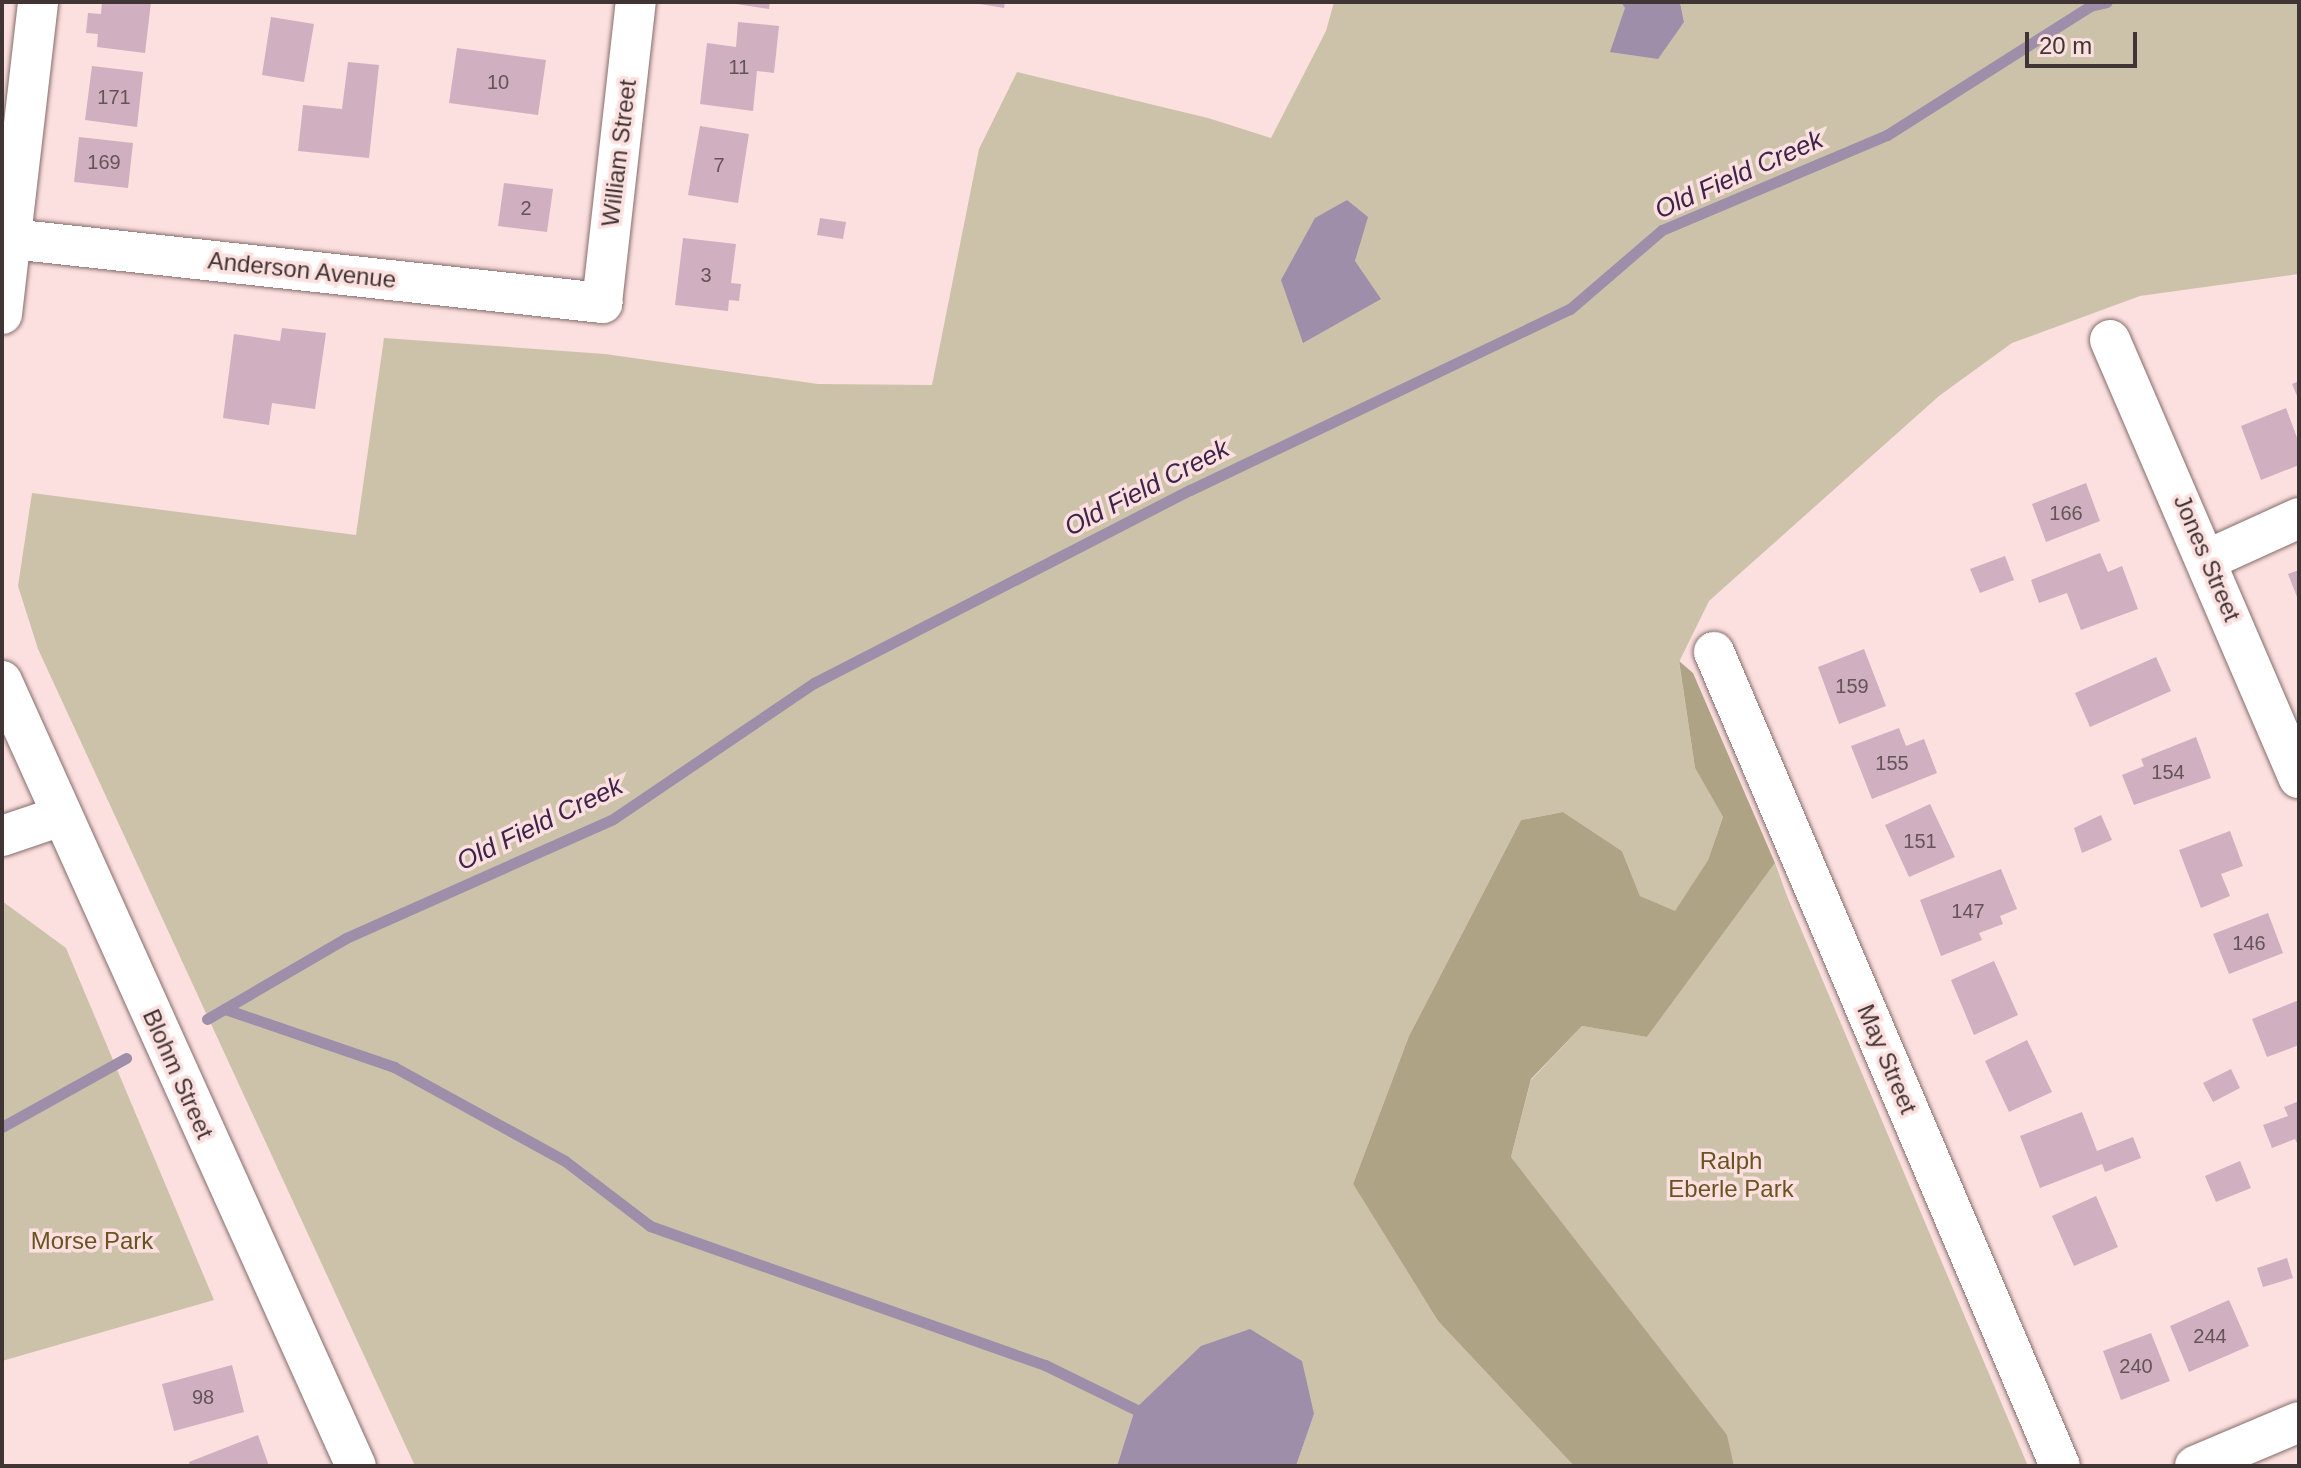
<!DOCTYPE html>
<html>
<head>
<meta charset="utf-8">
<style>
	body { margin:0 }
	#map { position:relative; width:2301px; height:1468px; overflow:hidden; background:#fce0df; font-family:Helvetica,sans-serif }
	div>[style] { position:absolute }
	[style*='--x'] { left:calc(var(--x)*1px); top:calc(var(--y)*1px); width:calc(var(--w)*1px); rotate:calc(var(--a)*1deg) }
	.green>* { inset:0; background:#ccc2aa }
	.forest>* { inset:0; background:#afa386 }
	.water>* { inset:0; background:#9e8ea9 }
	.stream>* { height:11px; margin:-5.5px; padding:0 5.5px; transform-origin:5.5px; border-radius:5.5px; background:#9e8ea9 }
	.building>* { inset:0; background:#cfafc0 }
	.roads { filter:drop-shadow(0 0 2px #846c6b) drop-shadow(0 0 2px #846c6b) }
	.minor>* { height:40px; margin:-20px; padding:0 20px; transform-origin:20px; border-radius:20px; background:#fff }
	span { translate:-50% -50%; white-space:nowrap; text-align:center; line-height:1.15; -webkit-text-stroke:7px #fce0df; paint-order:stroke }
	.number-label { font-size:20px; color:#645457 }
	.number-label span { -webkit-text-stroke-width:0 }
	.street-label { font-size:24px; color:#403534 }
	.park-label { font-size:24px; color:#685422 }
	.water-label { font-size:26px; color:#3c234a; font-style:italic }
	.frame { position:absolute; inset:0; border:4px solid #403534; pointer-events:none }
	.scale { position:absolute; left:2025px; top:32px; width:112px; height:36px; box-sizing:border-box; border:4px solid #403534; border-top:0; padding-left:10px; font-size:24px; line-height:28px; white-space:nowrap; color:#403534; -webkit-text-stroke:6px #fce0df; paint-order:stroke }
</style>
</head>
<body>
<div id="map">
	<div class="green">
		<div style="clip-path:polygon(evenodd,1334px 2px,1621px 2px,1625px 7px,1684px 22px,1680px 2px,2299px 2px,2299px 274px,2140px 296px,2012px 343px,1939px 396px,1709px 601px,1679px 662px,1695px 768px,1723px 817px,1708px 860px,1675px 912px,1640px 896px,1622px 851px,1563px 812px,1521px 820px,1409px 1036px,1353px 1184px,1438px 1321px,1574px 1466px,1296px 1466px,1314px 1414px,1135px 1409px,1117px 1466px,415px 1466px,38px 649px,18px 586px,32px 493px,356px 535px,384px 338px,605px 354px,818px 384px,932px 385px,979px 149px,1017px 72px,1208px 118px,1271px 138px,1326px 31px,1334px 2px,1346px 200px,1367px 217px,1355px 261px,1346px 200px)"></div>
		<div style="clip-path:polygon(1775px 863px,1787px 896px,2028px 1466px,1734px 1466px,1726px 1435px,1511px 1157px,1531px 1080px,1582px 1026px,1647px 1037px)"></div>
		<div style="clip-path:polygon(2px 901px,66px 948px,214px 1300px,2px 1361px)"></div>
	</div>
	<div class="forest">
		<div style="clip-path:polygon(1679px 661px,1693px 673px,1775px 863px,1647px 1037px,1582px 1026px,1531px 1079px,1511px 1157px,1727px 1435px,1734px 1466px,1574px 1466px,1438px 1321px,1353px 1184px,1409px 1036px,1521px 820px,1563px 812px,1622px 851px,1640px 896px,1675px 911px,1708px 860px,1723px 817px,1695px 768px)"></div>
	</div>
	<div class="water">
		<div style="clip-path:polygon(1621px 2px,1680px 2px,1684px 22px,1658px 59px,1610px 52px,1625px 8px)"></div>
		<div style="clip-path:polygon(1347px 200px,1368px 217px,1355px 261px,1381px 299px,1303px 343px,1281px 280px,1315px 218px)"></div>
		<div style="clip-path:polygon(1250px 1329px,1302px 1361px,1314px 1414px,1296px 1466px,1117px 1466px,1135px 1409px,1201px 1346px)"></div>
	</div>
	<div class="stream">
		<div style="--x:225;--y:1009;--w:179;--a:18.9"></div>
		<div style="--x:394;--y:1067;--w:195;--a:28.8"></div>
		<div style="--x:565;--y:1161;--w:107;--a:37.4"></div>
		<div style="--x:650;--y:1226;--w:419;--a:19.4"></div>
		<div style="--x:1045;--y:1365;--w:100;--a:26.1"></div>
		<div style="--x:207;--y:1019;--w:161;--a:-30.2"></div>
		<div style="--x:346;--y:938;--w:292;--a:-24"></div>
		<div style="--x:613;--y:819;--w:243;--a:-34.1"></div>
		<div style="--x:814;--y:683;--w:423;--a:-27.2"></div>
		<div style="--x:1190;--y:490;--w:421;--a:-25.5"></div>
		<div style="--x:1570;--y:309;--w:121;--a:-40.7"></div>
		<div style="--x:1662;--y:230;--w:244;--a:-22.9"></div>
		<div style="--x:1887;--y:135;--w:241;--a:-32.4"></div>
		<div style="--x:2090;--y:6;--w:17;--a:-13"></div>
		<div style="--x:2;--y:1127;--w:142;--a:-29.1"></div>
	</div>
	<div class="building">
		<div style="clip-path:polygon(102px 2px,151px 2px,145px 53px,97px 47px,98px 34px,86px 33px,88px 13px,101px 14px)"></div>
		<div style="clip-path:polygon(723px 2px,770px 2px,769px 9px)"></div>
		<div style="clip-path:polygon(968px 2px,1005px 2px,1004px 8px)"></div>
		<div style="clip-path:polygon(271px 17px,314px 24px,304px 82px,262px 75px)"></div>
		<div style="clip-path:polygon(738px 22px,779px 26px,774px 73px,757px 71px,753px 111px,700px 104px,707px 43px,736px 47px)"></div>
		<div style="clip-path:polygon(457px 48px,546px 60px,538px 115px,449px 103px)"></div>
		<div style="clip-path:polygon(348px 62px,379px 65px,369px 158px,298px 151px,303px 105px,342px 109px)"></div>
		<div style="clip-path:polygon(92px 66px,143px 72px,137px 127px,85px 120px)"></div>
		<div style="clip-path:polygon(700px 126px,749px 134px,738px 203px,688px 195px)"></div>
		<div style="clip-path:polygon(79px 137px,133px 143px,128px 188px,74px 182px)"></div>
		<div style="clip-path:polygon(504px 183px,553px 189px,547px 232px,498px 226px)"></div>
		<div style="clip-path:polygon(820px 218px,846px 222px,843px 239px,817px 235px)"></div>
		<div style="clip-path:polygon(683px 238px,736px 244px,731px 283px,741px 284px,739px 301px,729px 300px,728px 311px,675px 305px)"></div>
		<div style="clip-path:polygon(282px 328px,326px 333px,315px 409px,272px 403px,269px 425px,223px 418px,234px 334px,280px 341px)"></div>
		<div style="clip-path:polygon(2299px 381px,2299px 401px,2292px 384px)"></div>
		<div style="clip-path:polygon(2286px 408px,2299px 443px,2299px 465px,2261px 480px,2241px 426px)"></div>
		<div style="clip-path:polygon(2086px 483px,2100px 521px,2046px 542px,2032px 504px)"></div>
		<div style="clip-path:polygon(2100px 553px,2108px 572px,2122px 566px,2138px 609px,2081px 630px,2067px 593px,2039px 603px,2031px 580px)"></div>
		<div style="clip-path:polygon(2005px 556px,2014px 580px,1980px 593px,1970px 569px)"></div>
		<div style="clip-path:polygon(2299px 570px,2299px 602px,2288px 574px)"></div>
		<div style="clip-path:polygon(1864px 649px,1886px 706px,1839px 724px,1818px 667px)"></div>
		<div style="clip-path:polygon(2156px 657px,2171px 691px,2090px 727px,2075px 693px)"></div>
		<div style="clip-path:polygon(1899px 728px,1906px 746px,1924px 739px,1937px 773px,1872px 799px,1851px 746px)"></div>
		<div style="clip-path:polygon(2196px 737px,2211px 778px,2134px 805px,2122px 775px,2144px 766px,2141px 759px)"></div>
		<div style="clip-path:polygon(1930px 804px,1955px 857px,1909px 877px,1885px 825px)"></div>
		<div style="clip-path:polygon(2101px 815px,2112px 840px,2082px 853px,2074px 828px)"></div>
		<div style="clip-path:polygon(2230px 831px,2243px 866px,2221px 874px,2230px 896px,2201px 908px,2179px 850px)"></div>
		<div style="clip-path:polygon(2001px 869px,2017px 909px,2000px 916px,2003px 924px,1979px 933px,1982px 940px,1941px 956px,1920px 900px)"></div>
		<div style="clip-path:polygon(2268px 913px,2283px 953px,2229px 974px,2213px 934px)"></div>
		<div style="clip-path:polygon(1994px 961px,2018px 1015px,1974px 1035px,1951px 980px)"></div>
		<div style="clip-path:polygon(2299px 1000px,2299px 1045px,2267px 1057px,2252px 1019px)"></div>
		<div style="clip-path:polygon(2027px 1040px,2052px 1092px,2009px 1112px,1985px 1061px)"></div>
		<div style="clip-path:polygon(2231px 1069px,2240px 1088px,2213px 1102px,2203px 1083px)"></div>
		<div style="clip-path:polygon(2299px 1101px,2299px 1147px,2295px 1139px,2272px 1148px,2263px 1125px,2288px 1116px,2284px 1107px)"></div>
		<div style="clip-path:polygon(2082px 1112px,2097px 1151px,2133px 1137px,2141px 1158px,2105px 1172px,2102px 1164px,2040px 1188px,2020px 1136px)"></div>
		<div style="clip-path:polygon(2240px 1161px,2251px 1188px,2216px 1202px,2205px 1176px)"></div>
		<div style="clip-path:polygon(2096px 1196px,2118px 1247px,2074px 1266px,2052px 1216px)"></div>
		<div style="clip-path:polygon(2287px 1258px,2293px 1278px,2263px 1287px,2257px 1268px)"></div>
		<div style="clip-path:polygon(2229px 1300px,2249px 1346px,2189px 1372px,2170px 1326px)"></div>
		<div style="clip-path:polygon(2151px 1333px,2170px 1381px,2121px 1400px,2103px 1351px)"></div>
		<div style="clip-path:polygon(232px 1365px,244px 1412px,174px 1431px,162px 1384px)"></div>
		<div style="clip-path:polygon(258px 1435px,269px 1466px,190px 1466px,189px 1462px)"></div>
	</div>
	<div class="roads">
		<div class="minor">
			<div style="--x:2;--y:238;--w:604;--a:6.18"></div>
			<div style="--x:602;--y:303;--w:303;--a:-83.6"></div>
			<div style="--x:2;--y:314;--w:314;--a:-83.4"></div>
			<div style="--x:2110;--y:340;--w:477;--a:66.7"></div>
			<div style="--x:2209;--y:559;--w:99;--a:-24.5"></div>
			<div style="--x:1714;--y:652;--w:884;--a:66.97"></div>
			<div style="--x:2;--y:681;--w:861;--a:65.73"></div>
			<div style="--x:2;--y:836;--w:62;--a:-18.7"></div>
			<div style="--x:2195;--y:1466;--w:113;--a:-22.9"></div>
		</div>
	</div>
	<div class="number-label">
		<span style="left:739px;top:67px">11</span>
		<span style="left:498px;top:82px">10</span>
		<span style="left:114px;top:97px">171</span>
		<span style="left:104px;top:162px">169</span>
		<span style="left:719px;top:165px">7</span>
		<span style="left:526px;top:208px">2</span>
		<span style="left:706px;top:275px">3</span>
		<span style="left:2066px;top:513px">166</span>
		<span style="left:1852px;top:686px">159</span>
		<span style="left:1892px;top:763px">155</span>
		<span style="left:2168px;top:772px">154</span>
		<span style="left:1920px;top:841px">151</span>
		<span style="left:1968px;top:911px">147</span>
		<span style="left:2249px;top:943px">146</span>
		<span style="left:2210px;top:1336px">244</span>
		<span style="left:2136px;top:1366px">240</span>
		<span style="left:203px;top:1397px">98</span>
	</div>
	<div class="street-label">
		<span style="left:619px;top:153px;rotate:-83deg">William Street</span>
		<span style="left:302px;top:270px;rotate:6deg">Anderson Avenue</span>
		<span style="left:2207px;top:558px;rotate:67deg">Jones Street</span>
		<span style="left:1887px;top:1059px;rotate:67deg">May Street</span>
		<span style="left:178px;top:1074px;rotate:66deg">Blohm Street</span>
	</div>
	<div class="park-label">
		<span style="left:1731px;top:1175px">Ralph<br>Eberle Park</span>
		<span style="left:92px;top:1241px">Morse Park</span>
	</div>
	<div class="water-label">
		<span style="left:1739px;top:175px;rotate:-24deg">Old Field Creek</span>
		<span style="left:1147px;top:488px;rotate:-27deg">Old Field Creek</span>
		<span style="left:540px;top:824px;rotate:-26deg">Old Field Creek</span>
	</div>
	<div class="frame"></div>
	<div class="scale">20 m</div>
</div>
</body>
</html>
